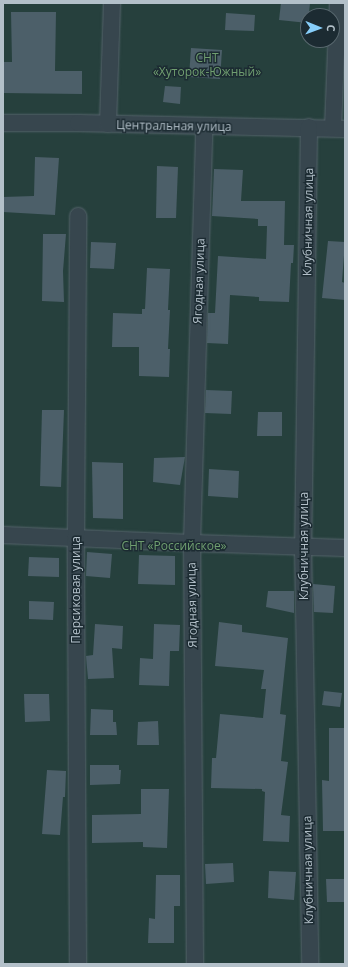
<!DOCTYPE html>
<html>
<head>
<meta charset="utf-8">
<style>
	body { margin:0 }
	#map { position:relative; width:348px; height:967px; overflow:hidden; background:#23343d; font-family:"Open Sans",sans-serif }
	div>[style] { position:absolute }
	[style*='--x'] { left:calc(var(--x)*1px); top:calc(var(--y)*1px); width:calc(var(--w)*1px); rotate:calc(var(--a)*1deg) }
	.green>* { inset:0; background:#26403d }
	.building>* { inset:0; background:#4c5f69 }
	.roads { filter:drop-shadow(0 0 1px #55636b) drop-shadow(0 0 1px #55636b) }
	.minor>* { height:16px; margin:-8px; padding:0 8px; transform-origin:8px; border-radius:8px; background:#37464e }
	span { translate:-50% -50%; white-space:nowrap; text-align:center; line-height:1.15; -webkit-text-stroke:3px #1c2b32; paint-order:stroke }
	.park-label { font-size:12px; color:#709f70 }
	.street-label { font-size:12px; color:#b3c0c9 }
	.frame { position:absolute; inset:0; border:4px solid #b3c0c9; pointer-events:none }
	.north { position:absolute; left:300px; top:8px; width:40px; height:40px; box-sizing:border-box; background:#1c2b32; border:1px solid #58676e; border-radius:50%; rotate:91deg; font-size:11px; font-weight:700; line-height:16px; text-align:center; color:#b3c0c9 }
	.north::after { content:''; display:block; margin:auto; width:14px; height:18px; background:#87cefa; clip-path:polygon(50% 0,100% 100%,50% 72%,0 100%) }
</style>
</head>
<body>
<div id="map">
	<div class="green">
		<div style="clip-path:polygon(evenodd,3px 3px,345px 3px,345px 964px,3px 964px,3px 3px,308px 16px,332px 16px,332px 40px,308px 40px,308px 16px)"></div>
	</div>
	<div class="building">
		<div style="clip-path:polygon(281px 3px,310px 3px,308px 23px,279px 20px)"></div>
		<div style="clip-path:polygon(11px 12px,56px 12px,55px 71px,82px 71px,82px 94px,3px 93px,3px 62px,12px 62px)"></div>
		<div style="clip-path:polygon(226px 13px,255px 15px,254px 31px,225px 30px)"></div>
		<div style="clip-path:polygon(191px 48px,222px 50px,220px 79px,189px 77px)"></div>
		<div style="clip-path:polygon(165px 86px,181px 87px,180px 104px,163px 102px)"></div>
		<div style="clip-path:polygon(35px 157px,59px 158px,55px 215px,3px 212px,3px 197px,34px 196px)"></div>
		<div style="clip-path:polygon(157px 166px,178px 167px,176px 218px,156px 218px)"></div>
		<div style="clip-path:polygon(214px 169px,243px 170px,241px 201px,285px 201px,284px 245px,294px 245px,293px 263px,291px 263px,289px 302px,259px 301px,259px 297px,230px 295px,228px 344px,207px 343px,208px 313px,215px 313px,218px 256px,266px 259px,267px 226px,258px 226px,258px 219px,212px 216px)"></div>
		<div style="clip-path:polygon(43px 234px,66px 234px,63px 271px,64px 302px,42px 301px)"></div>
		<div style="clip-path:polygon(328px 241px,345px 242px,342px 282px,345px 283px,345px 300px,322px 298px)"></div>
		<div style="clip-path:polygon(91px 242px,116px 243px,114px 269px,90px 268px)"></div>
		<div style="clip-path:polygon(147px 268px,170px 269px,168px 310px,170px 310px,168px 349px,170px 349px,169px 377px,139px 376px,139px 347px,112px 347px,113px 313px,142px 314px,142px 309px,145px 309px)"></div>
		<div style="clip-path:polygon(206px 390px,232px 391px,231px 414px,205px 413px)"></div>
		<div style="clip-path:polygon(42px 410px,64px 410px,61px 487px,40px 486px)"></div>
		<div style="clip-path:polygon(258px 412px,282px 412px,282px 436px,257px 436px)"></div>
		<div style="clip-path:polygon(185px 457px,180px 485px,153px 482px,154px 458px)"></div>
		<div style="clip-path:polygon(92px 462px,123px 463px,123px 519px,93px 518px)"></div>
		<div style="clip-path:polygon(209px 469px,239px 471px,238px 498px,208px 496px)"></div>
		<div style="clip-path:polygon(87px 552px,112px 554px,110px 578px,86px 576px)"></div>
		<div style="clip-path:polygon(139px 555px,175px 556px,175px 585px,138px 584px)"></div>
		<div style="clip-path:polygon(29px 557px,59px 558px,59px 577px,28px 576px)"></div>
		<div style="clip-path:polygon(313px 584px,335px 586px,333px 613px,314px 612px)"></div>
		<div style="clip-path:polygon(268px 591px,294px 591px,294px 613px,266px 607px)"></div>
		<div style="clip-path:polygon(29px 601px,54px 602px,53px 620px,29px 619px)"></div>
		<div style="clip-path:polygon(219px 622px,242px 625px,242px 632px,288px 638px,280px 714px,286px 715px,281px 761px,288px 762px,281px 815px,290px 816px,289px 842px,263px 841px,265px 792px,262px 791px,262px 789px,211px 788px,212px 758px,216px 758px,220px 714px,263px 718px,266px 689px,261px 689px,264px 670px,215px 666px)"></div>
		<div style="clip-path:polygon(95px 624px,123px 626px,122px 649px,112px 648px,114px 678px,88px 679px,86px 656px,93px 655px)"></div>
		<div style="clip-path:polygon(154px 624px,180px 625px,179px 651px,170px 651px,169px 686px,139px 685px,140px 658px,153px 659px)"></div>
		<div style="clip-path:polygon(324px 691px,342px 693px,340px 707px,322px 705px)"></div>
		<div style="clip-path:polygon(24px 694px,49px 694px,50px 721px,25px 722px)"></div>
		<div style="clip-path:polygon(91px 709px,113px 710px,113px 722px,116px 722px,117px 735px,90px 735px)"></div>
		<div style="clip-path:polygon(158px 721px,159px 745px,137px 745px,138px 722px)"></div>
		<div style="clip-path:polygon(329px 728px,345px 728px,345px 831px,323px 831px,322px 780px,329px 781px)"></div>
		<div style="clip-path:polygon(90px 765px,119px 765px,119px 770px,121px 770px,120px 784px,90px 785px)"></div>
		<div style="clip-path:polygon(47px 770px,66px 771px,65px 797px,63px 797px,60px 835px,42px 834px)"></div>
		<div style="clip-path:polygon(141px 789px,169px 789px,167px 848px,143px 847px,143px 842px,92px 843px,92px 815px,141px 814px)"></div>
		<div style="clip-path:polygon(233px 863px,234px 882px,206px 884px,205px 864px)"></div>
		<div style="clip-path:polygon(269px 871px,296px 872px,294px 900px,268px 898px)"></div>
		<div style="clip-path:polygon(156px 875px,180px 875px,180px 906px,174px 906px,174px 943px,148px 943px,149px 918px,155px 919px)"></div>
		<div style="clip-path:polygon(326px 879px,345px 879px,345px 902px,327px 902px)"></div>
	</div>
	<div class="roads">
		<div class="minor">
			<div style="--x:3;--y:123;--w:75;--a:0"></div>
			<div style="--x:78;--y:123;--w:267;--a:1.3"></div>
			<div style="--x:108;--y:124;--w:121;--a:-88.1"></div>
			<div style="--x:309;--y:127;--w:419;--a:90.8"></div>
			<div style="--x:303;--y:546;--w:418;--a:89"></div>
			<div style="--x:333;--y:128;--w:125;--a:-87.7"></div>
			<div style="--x:3;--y:535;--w:189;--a:2.4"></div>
			<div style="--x:192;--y:543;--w:153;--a:1.9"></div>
			<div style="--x:78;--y:964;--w:427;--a:-90.3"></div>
			<div style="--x:76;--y:537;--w:321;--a:-89.6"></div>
			<div style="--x:195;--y:964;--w:421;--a:-90.4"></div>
			<div style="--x:192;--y:543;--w:416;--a:-88.3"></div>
		</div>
	</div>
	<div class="park-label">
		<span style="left:207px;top:65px">СНТ<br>«Хуторок-Южный»</span>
		<span style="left:174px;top:546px">СНТ «Российское»</span>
	</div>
	<div class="street-label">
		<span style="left:174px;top:126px;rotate:1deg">Центральная улица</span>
		<span style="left:308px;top:222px;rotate:-89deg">Клубничная улица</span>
		<span style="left:199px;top:281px;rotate:-88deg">Ягодная улица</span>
		<span style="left:304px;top:546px;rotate:-90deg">Клубничная улица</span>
		<span style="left:76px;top:590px;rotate:-90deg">Персиковая улица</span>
		<span style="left:192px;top:605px;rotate:-91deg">Ягодная улица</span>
		<span style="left:308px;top:870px;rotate:-91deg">Клубничная улица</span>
	</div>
	<div class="frame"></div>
	<div class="north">С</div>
</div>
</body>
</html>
